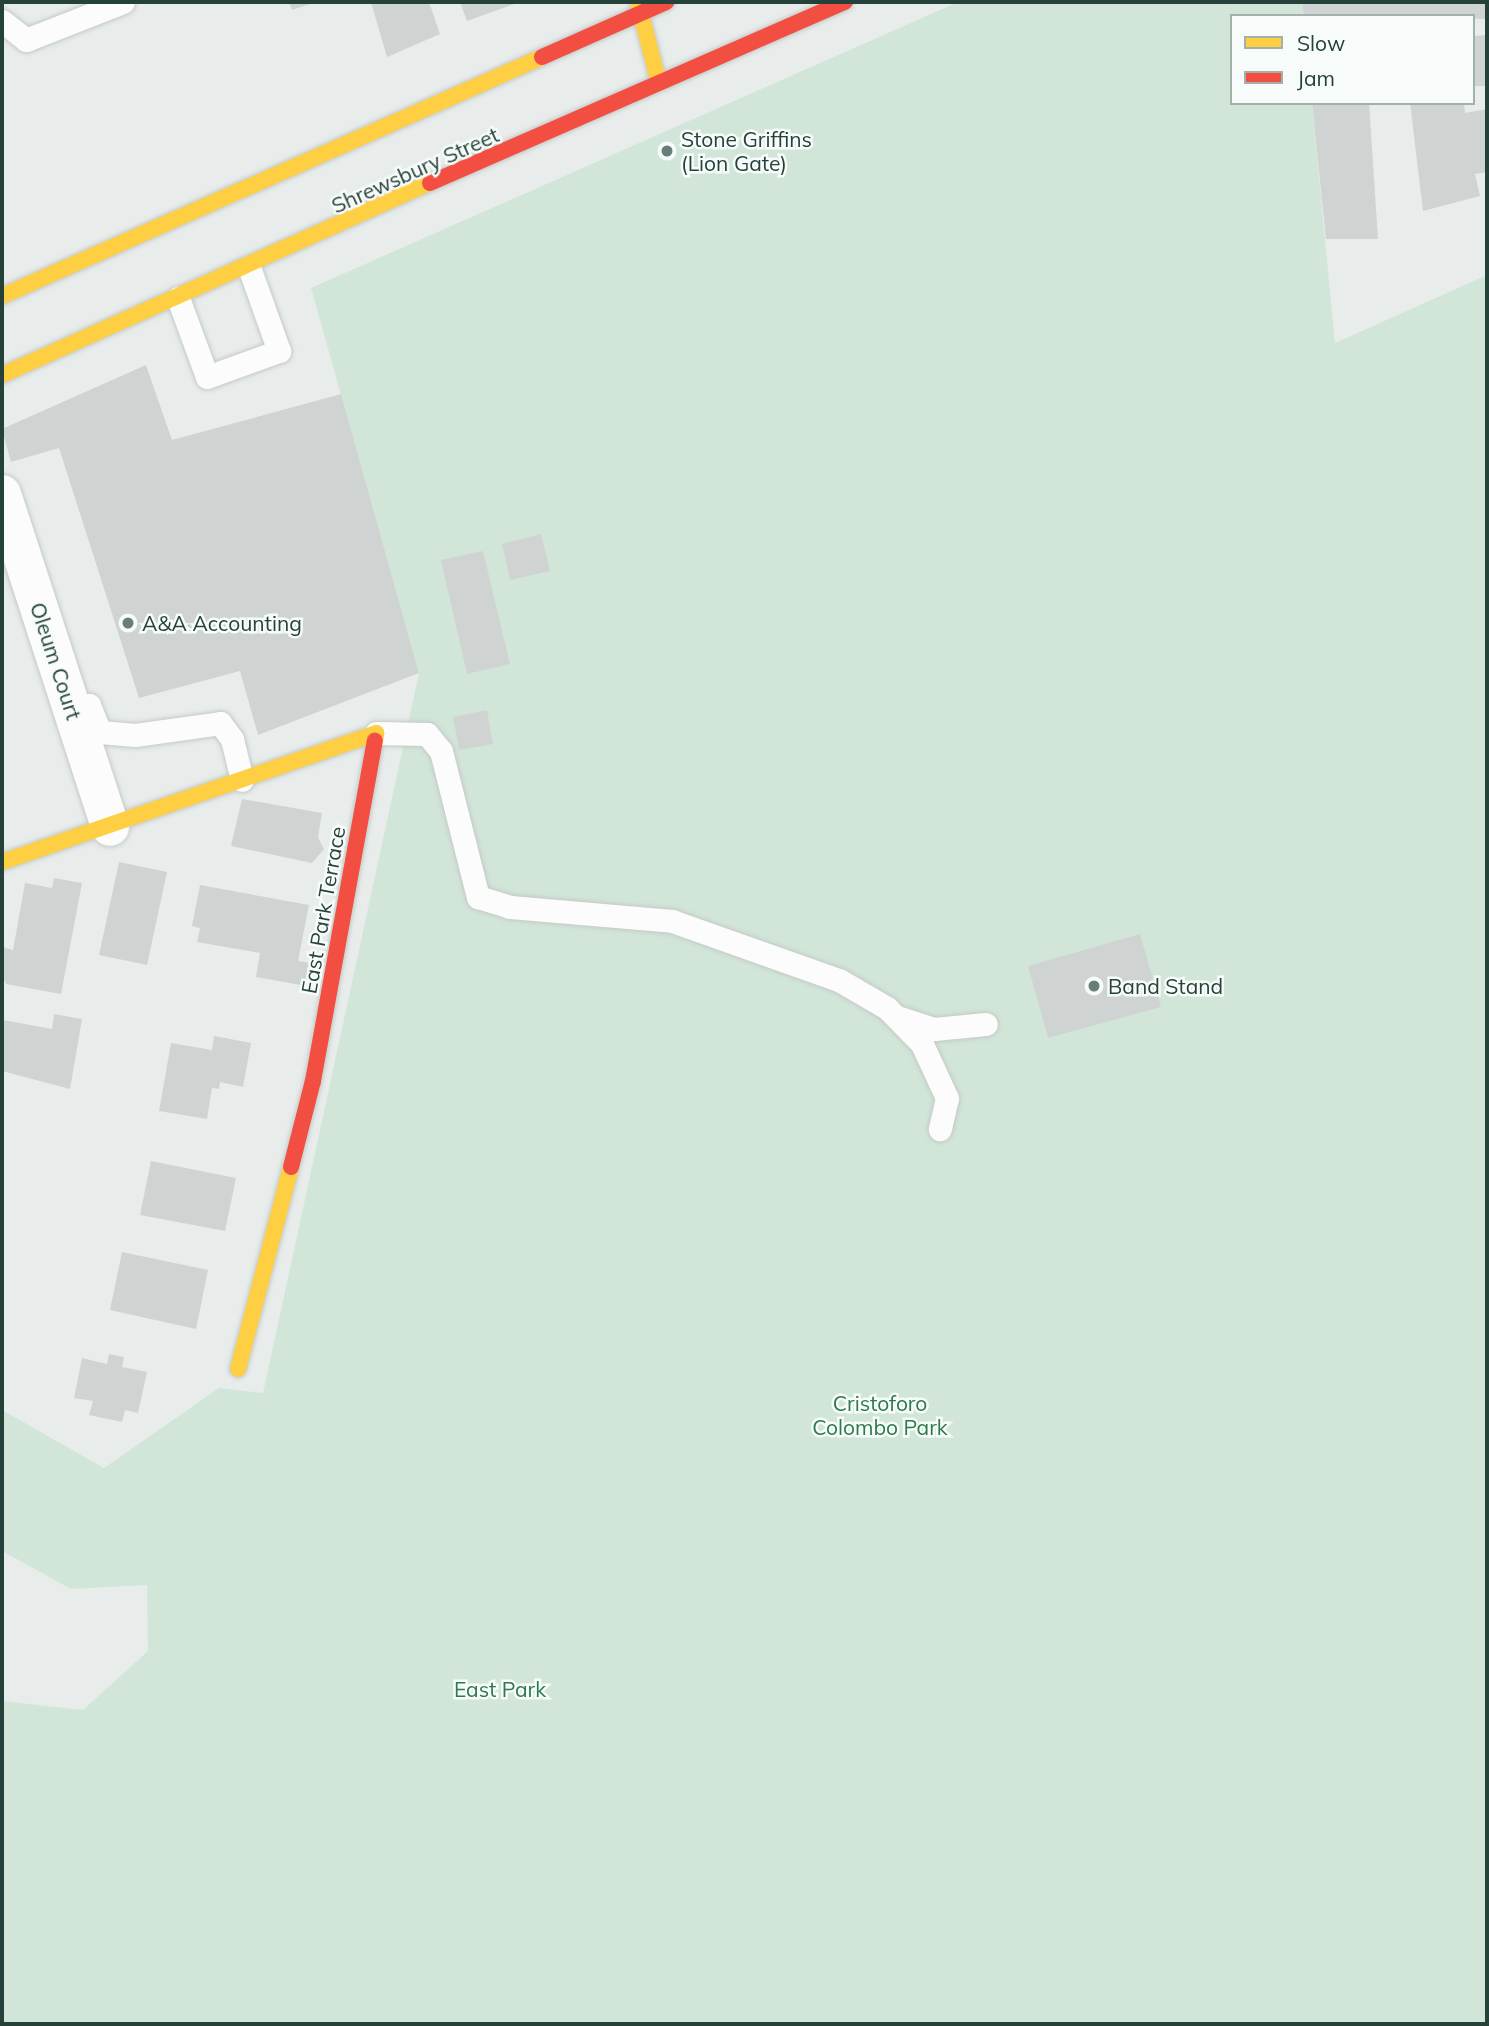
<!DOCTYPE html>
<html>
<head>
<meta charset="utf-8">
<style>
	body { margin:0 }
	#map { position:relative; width:1489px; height:2026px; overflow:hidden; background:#e8edeb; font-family:Mulish,sans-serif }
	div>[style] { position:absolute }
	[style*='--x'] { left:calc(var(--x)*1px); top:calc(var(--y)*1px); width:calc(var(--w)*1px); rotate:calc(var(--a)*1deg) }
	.green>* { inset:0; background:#d1e6d8 }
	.building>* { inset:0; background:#cfd4d2 }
	.roads { filter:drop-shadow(0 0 2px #c5cac8) drop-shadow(0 0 2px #c5cac8) }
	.lane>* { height:23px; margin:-11.5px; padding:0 11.5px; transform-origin:11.5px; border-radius:11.5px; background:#fcfcfc }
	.street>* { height:38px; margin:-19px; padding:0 19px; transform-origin:19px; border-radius:19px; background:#fcfcfc }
	.slow>* { height:16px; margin:-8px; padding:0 8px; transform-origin:8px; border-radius:8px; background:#ffcf43 }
	.jam>* { height:16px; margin:-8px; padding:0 8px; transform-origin:8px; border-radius:8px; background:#f24e42 }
	.dots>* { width:19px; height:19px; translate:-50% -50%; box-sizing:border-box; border:4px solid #f7fbf9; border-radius:50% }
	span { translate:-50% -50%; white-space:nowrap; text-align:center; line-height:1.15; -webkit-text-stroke:5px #f7fbf9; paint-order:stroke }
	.poi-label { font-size:21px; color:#24423a }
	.left { translate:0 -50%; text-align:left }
	.street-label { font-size:21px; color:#24423a }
	.park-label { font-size:21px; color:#2d7a4b }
	.frame { position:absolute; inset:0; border:4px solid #24423a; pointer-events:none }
	.legend { position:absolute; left:1230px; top:14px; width:245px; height:91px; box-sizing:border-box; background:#f7fbf9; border:2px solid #a3b1ad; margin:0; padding:9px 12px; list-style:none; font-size:21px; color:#24423a }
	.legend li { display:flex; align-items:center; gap:14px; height:35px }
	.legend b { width:35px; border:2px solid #a3b1ad }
</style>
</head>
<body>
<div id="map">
	<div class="green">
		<div style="clip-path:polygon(958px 2px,1302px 2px,1304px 16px,1232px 16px,1232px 103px,1312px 103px,1335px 343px,1487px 275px,1487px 2024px,2px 2024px,2px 1701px,83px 1710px,148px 1651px,147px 1585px,71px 1589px,2px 1551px,2px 1410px,104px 1468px,219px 1388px,263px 1393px,419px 673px,311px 288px)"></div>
	</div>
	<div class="building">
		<div style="clip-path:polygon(289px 2px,316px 2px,292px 10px)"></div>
		<div style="clip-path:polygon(371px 2px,429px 2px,440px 34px,387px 57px)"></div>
		<div style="clip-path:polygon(460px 2px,520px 2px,467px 21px)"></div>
		<div style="clip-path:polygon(1302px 2px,1487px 2px,1487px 19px,1304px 16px)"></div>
		<div style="clip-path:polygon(1487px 35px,1487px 86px,1473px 86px,1473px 36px)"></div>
		<div style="clip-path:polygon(1312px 103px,1369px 103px,1378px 239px,1326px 239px)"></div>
		<div style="clip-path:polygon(1410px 103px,1464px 103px,1465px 113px,1487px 109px,1487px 172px,1475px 174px,1480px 196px,1423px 211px)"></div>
		<div style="clip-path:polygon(146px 365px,172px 440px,341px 394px,419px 673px,258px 735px,240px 671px,139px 698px,59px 448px,11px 462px,2px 429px)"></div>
		<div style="clip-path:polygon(541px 534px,550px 571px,510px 580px,502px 544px)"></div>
		<div style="clip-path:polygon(483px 551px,510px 664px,467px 674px,441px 560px)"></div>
		<div style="clip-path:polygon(487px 710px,493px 744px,459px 750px,453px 717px)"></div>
		<div style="clip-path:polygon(242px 799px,322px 813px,318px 837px,324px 849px,312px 863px,231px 846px)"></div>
		<div style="clip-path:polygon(119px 862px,167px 872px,147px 965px,99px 955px)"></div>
		<div style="clip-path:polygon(54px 878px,82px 883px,61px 994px,6px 984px,2px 975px,2px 947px,13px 950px,25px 883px,52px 888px)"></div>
		<div style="clip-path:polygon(200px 885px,309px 905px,298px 961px,311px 963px,306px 986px,256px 977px,260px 953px,197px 942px,200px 928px,192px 926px)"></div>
		<div style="clip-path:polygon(1140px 934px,1161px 1007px,1048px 1038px,1028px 966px)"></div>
		<div style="clip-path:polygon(54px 1014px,82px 1019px,70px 1089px,2px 1071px,3px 1020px,52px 1029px)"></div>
		<div style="clip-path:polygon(214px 1036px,251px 1043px,243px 1087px,220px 1082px,219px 1089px,212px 1088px,207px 1119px,159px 1111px,171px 1043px,212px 1050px)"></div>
		<div style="clip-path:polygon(151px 1161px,236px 1178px,225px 1231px,140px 1215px)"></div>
		<div style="clip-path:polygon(122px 1252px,208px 1270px,196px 1329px,110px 1310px)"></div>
		<div style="clip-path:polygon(109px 1354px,124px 1357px,122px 1367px,147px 1372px,138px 1413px,125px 1410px,122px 1422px,89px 1415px,93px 1401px,74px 1398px,82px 1358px,107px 1364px)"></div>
	</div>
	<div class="roads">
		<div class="lane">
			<div style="--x:2;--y:21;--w:31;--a:38"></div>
			<div style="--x:26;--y:40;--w:104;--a:-21.4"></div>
			<div style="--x:178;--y:298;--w:84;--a:69.8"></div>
			<div style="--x:207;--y:377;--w:77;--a:-19.9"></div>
			<div style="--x:279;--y:351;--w:89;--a:-109.7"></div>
			<div style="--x:81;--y:705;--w:8;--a:0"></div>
			<div style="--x:89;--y:705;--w:29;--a:68"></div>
			<div style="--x:100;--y:732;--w:35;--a:5"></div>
			<div style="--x:135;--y:735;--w:86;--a:-8"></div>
			<div style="--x:220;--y:723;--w:20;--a:53"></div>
			<div style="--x:232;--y:739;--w:42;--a:76.3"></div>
			<div style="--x:376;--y:733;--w:51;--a:1.1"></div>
			<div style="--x:427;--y:734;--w:22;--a:51"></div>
			<div style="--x:441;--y:751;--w:151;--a:75.8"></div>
			<div style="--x:478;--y:897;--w:34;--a:17"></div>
			<div style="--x:510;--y:907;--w:163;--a:4.9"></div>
			<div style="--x:672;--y:921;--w:177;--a:19.5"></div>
			<div style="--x:839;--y:980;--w:56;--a:30.3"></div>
			<div style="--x:887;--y:1008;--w:50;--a:45.8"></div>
			<div style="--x:922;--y:1044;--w:60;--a:65.2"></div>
			<div style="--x:947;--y:1098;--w:32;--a:103"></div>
			<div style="--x:900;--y:1018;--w:36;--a:18"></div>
			<div style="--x:934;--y:1029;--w:52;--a:-5.5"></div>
		</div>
		<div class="street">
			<div style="--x:2;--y:494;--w:350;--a:72"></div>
		</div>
		<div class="slow">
			<div style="--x:638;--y:2;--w:81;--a:75.6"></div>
			<div style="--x:2;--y:296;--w:591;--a:-23.87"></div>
			<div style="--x:2;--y:375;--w:469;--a:-24.2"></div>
			<div style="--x:2;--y:862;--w:396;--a:-19"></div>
			<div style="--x:376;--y:733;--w:8;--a:97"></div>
			<div style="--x:238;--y:1369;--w:209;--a:-75.3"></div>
		</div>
		<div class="jam">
			<div style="--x:542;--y:57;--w:136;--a:-23.9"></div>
			<div style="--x:430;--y:183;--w:453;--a:-23.6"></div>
			<div style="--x:291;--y:1167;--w:89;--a:-75.7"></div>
			<div style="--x:313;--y:1081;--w:346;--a:-79.7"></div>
		</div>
	</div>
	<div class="dots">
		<div style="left:667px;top:151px;background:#697e78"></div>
		<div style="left:128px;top:623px;background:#697e78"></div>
		<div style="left:1094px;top:986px;background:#697e78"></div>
	</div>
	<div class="poi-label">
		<span class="left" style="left:681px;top:151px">Stone Griffins<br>(Lion Gate)</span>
		<span class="left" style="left:142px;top:623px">A&amp;A Accounting</span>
		<span class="left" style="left:1108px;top:986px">Band Stand</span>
	</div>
	<div class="street-label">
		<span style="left:415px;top:170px;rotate:-24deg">Shrewsbury Street</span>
		<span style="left:56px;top:661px;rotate:72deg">Oleum Court</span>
		<span style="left:323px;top:910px;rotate:-80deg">East Park Terrace</span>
	</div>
	<div class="park-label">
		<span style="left:880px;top:1415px">Cristoforo<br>Colombo Park</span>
		<span style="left:500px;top:1689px">East Park</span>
	</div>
	<div class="frame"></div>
	<ul class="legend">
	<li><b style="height:9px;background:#ffcf43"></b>Slow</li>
	<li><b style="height:9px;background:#f24e42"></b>Jam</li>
	</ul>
</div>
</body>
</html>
